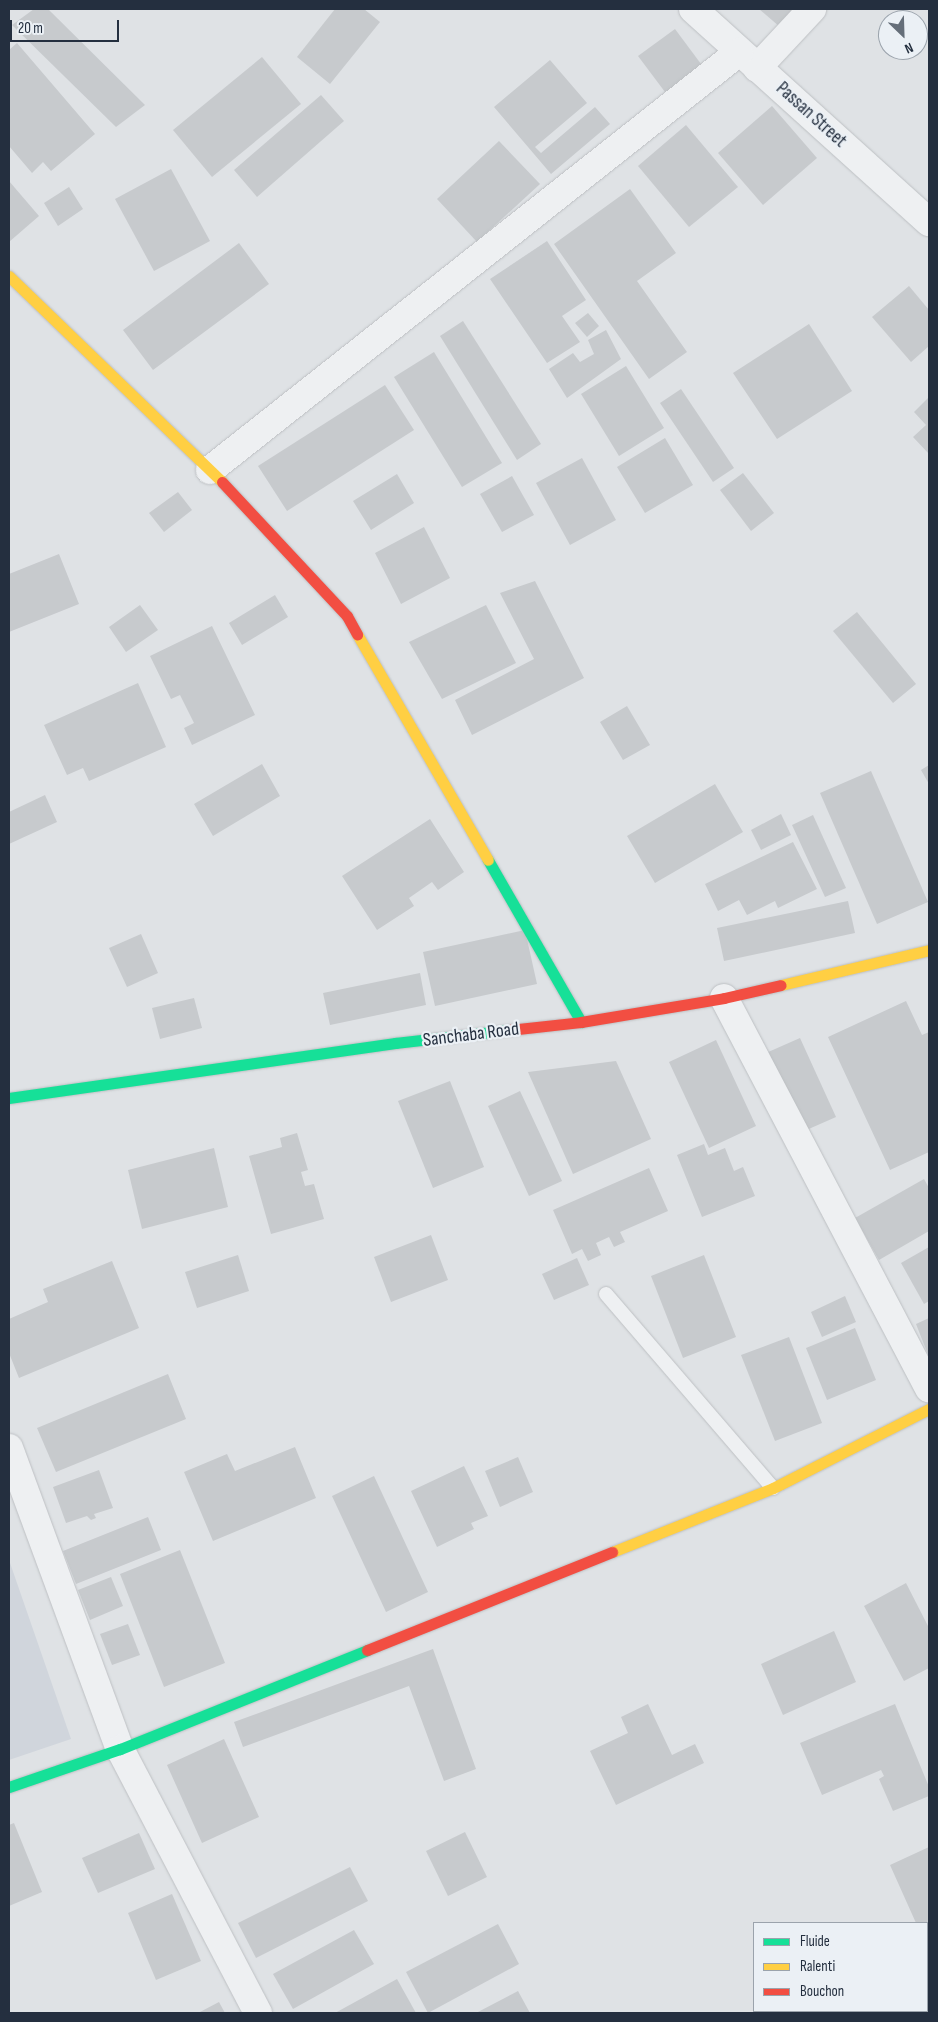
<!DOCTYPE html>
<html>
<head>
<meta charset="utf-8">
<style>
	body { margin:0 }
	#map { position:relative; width:938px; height:2022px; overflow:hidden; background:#dfe2e5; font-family:"Sofia Sans Condensed",sans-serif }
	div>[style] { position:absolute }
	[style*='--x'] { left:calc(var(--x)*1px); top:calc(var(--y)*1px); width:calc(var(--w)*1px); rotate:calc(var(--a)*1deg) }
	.built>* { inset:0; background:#d0d5dc }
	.building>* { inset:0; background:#c7cacd }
	.roads { filter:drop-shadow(0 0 1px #bdc0c3) drop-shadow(0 0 1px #bdc0c3) }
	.lane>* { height:14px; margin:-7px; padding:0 7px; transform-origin:7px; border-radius:7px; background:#eef0f2 }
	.street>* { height:28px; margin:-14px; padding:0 14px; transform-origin:14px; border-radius:14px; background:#eef0f2 }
	.fast>* { height:11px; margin:-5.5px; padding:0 5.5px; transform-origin:5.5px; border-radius:5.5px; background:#16e098 }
	.slow>* { height:11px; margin:-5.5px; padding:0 5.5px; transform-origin:5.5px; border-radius:5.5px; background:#ffcf43 }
	.jam>* { height:11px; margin:-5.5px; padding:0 5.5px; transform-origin:5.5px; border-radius:5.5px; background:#f24e42 }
	span { translate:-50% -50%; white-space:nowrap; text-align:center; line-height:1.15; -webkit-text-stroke:4.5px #ebf0f5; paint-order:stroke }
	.street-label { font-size:19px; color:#242f3f }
	.frame { position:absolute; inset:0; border:10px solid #242f3f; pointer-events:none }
	.legend { position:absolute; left:753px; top:1922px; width:175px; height:90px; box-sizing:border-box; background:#ebf0f5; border:1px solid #9ba3ac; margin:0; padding:6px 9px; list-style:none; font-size:15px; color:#242f3f }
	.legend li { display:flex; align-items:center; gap:10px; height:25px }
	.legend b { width:25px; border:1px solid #9ba3ac }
	.north { position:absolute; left:878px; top:10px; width:50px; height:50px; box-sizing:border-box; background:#ebf0f5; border:1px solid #9ba3ac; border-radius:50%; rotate:156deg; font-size:14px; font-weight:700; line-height:20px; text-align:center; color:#242f3f }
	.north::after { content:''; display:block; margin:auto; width:18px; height:22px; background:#656e79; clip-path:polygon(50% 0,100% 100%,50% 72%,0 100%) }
	.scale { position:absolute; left:10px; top:20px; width:109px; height:22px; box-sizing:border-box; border:2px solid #242f3f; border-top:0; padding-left:6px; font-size:15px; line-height:18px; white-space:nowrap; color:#242f3f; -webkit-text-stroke:4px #ebf0f5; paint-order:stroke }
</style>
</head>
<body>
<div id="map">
	<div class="built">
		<div style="clip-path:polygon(9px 1560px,71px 1739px,9px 1760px)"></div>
	</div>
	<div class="building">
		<div style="clip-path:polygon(34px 9px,48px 9px,145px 105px,116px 127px,12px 25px)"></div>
		<div style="clip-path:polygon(335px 9px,364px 9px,380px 22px,330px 84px,297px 57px)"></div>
		<div style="clip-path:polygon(759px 9px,796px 9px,780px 27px)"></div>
		<div style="clip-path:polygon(675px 29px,707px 72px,671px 100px,638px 56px)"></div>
		<div style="clip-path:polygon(17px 43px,95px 134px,51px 171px,43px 162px,32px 173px,9px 146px,9px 50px)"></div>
		<div style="clip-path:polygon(262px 57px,301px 104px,212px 177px,173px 130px)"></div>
		<div style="clip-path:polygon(550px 60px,587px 103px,535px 147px,541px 153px,595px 107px,610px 124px,551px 174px,494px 107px)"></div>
		<div style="clip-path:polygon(321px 95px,344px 121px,257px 197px,234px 170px)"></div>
		<div style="clip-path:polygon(772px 106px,817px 158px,763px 205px,718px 153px)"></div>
		<div style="clip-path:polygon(686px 125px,738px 187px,689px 227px,638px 166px)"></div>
		<div style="clip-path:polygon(499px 141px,540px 184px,477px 242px,437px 199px)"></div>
		<div style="clip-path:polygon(171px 169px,210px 241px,154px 271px,115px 199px)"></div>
		<div style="clip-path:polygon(9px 181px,39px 216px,9px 242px)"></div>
		<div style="clip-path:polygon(69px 187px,83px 209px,58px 226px,44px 203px)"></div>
		<div style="clip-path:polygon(630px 189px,676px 253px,637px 281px,687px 352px,649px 379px,554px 244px)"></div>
		<div style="clip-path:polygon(547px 241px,586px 300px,562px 316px,580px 342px,547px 363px,490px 279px)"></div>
		<div style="clip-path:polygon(239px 243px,269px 284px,153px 370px,123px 330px)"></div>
		<div style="clip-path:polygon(909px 286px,929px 310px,929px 346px,911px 362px,872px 317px)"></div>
		<div style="clip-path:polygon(588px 313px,599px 326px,587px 337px,575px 323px)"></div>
		<div style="clip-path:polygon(463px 321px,541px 444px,517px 460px,440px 336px)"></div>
		<div style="clip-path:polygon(809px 324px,852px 391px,777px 439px,733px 373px)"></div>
		<div style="clip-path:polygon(606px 330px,621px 359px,567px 398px,549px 369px,573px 353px,580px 362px,594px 354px,588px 340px)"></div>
		<div style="clip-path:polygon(434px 352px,502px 463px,462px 487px,394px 377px)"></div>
		<div style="clip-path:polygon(626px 366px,664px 428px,619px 456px,581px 394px)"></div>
		<div style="clip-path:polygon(385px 385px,414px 430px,287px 511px,258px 466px)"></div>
		<div style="clip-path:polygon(681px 389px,734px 468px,713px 482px,660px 403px)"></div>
		<div style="clip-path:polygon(929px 397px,929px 454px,913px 437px,926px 425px,914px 412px)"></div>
		<div style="clip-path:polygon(665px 438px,693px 485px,645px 513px,617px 467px)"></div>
		<div style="clip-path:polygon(582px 458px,616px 520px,570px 545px,536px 483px)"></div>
		<div style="clip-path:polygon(743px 473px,774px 513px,751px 531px,720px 490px)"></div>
		<div style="clip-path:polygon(397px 474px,414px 503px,371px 530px,353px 501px)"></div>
		<div style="clip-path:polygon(512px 476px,534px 515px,502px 532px,480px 494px)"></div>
		<div style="clip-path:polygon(178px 492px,192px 510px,164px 532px,149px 513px)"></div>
		<div style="clip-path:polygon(424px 527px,450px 578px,401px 604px,375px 553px)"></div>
		<div style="clip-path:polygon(59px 554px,79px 604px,9px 632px,9px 574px)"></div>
		<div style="clip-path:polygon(535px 581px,584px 678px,472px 735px,455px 700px,534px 659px,500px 593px)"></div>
		<div style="clip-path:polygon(275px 595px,288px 617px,242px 645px,229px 623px)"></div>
		<div style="clip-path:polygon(140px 605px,158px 630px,126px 652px,109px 627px)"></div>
		<div style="clip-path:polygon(486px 605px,516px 663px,442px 699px,409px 642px)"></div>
		<div style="clip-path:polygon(857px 612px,916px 684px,893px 703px,833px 631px)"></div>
		<div style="clip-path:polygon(212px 626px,255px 715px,192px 745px,184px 728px,194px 723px,180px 695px,171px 699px,150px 656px)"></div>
		<div style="clip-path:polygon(138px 683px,166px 747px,89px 781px,83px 768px,67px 775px,44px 725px)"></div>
		<div style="clip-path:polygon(627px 706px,650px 745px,623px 760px,600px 722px)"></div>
		<div style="clip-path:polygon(262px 764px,280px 796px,213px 836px,194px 804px)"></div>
		<div style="clip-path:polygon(929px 765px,929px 784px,921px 770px)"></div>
		<div style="clip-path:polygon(871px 771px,928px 902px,877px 924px,820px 793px)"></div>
		<div style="clip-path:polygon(715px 784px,743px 832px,655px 883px,627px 836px)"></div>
		<div style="clip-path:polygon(45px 795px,57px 822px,9px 844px,9px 812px)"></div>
		<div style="clip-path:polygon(781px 814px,791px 835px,761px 850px,751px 830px)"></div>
		<div style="clip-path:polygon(813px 815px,846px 888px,825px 897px,792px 825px)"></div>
		<div style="clip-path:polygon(430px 819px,464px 872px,438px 890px,432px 882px,409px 898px,414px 906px,377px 930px,342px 876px)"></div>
		<div style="clip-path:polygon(793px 842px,817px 889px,778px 908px,775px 901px,747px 915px,739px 900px,718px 911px,705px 884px)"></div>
		<div style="clip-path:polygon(848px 901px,855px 933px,724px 961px,717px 928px)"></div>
		<div style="clip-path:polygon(525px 930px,537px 984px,435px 1006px,423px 952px)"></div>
		<div style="clip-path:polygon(141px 934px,158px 973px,127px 987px,109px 948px)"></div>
		<div style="clip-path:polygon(420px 973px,426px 1005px,330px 1025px,323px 993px)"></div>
		<div style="clip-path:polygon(194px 998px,202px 1028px,160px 1039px,152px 1008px)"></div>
		<div style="clip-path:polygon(906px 1001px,922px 1035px,929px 1032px,929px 1152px,890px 1170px,828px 1037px)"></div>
		<div style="clip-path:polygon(800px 1038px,836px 1117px,786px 1139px,750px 1060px)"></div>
		<div style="clip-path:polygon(716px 1040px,756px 1126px,709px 1148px,669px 1062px)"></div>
		<div style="clip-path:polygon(616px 1061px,651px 1139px,573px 1174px,528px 1072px)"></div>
		<div style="clip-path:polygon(450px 1081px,484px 1167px,433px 1188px,398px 1101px)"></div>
		<div style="clip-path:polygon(520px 1091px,562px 1181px,529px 1196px,488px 1106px)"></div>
		<div style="clip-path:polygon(297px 1133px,308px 1170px,301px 1172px,305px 1186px,314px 1184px,324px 1219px,271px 1234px,249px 1156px,282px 1147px,280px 1138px)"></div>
		<div style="clip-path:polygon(704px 1144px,708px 1155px,725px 1148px,734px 1171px,743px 1167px,755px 1196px,702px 1217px,677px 1155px)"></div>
		<div style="clip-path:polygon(214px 1148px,228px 1207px,142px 1229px,128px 1170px)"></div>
		<div style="clip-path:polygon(649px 1168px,668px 1211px,620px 1232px,625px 1242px,614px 1247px,609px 1237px,596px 1243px,601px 1255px,588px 1261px,582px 1249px,572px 1254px,553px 1210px)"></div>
		<div style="clip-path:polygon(924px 1179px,929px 1188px,929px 1231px,879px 1260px,855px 1218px)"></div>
		<div style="clip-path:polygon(431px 1235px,448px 1280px,391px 1302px,374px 1257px)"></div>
		<div style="clip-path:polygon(929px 1247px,929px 1301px,924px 1304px,901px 1263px)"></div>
		<div style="clip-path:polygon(238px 1255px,249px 1291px,197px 1308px,185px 1272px)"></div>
		<div style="clip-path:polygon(704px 1255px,736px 1337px,683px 1358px,651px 1276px)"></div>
		<div style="clip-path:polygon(577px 1258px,589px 1285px,554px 1300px,542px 1274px)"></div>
		<div style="clip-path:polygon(112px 1261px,139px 1328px,19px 1378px,9px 1353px,9px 1319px,48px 1302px,43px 1289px)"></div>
		<div style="clip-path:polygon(845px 1296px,856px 1322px,822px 1337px,811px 1312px)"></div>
		<div style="clip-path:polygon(929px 1318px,929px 1357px,916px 1324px)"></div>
		<div style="clip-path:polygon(855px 1328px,876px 1380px,827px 1400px,806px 1348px)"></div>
		<div style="clip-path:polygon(789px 1337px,822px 1423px,775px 1441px,741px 1355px)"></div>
		<div style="clip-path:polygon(168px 1374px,186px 1419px,56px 1472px,37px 1428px)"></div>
		<div style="clip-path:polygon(295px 1447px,316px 1498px,213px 1541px,184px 1472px,227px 1454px,235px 1471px)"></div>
		<div style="clip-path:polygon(518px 1457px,533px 1492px,500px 1507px,485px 1471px)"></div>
		<div style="clip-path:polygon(464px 1466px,488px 1516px,471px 1523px,474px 1529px,437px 1547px,411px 1491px)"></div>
		<div style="clip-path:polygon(99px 1470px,113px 1508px,94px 1514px,96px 1518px,91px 1520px,87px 1516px,66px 1523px,53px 1487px)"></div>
		<div style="clip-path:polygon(374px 1476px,428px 1592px,386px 1612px,332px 1496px)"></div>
		<div style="clip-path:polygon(148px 1517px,161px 1550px,76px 1584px,63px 1551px)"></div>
		<div style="clip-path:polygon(180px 1550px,225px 1663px,164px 1687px,120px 1574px)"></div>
		<div style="clip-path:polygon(111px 1577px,123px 1606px,90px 1620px,78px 1590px)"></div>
		<div style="clip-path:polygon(906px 1583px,929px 1628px,929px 1668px,904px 1681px,864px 1606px)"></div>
		<div style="clip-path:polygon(128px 1624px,140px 1655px,112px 1665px,100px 1634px)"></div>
		<div style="clip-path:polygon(834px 1631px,856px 1682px,783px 1715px,761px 1664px)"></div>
		<div style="clip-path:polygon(433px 1649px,476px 1769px,444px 1781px,409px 1686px,243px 1747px,234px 1722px)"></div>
		<div style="clip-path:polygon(648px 1704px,672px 1755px,695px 1744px,704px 1763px,616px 1805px,590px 1751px,628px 1733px,621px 1717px)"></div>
		<div style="clip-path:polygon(895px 1704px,929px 1787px,929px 1796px,893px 1811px,879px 1779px,884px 1776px,881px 1770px,822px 1795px,800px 1743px)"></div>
		<div style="clip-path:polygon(224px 1739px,259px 1817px,202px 1843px,167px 1765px)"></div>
		<div style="clip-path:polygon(14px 1823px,42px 1892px,9px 1906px,9px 1825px)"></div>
		<div style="clip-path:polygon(465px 1832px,487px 1877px,448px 1896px,426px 1851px)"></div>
		<div style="clip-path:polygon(139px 1833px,155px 1869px,98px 1893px,82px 1858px)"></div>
		<div style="clip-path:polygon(929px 1847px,929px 1929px,927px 1930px,927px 1923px,916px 1923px,890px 1865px)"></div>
		<div style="clip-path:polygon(350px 1867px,368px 1901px,256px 1958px,238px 1923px)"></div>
		<div style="clip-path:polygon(172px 1894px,201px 1961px,156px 1980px,128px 1913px)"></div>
		<div style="clip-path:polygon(498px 1924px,519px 1964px,428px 2013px,406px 1972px)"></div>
		<div style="clip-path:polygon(354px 1930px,374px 1964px,293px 2009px,273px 1974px)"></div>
		<div style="clip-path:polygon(397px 1979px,416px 2013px,335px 2013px)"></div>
		<div style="clip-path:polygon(518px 1991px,530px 2013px,476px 2013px)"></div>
		<div style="clip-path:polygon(219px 2002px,225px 2013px,198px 2013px)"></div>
	</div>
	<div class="roads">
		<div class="lane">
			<div style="--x:606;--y:1294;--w:256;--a:49.3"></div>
		</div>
		<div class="street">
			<div style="--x:693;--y:9;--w:318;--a:42.1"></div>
			<div style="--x:757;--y:68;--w:81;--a:-47"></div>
			<div style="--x:210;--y:470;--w:674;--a:-38.31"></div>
			<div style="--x:724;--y:998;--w:441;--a:62.3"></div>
			<div style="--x:9;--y:1448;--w:321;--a:69.8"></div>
			<div style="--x:120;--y:1749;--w:298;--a:62.4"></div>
			<div style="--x:927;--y:1976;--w:2;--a:-27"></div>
			<div style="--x:856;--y:2013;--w:5;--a:-22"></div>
		</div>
		<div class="fast">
			<div style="--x:488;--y:860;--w:187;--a:60.1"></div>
			<div style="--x:9;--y:1098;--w:390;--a:-8.1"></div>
			<div style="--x:395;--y:1043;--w:115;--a:-6.5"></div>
			<div style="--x:9;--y:1787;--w:117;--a:-18.9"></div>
			<div style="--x:120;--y:1749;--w:266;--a:-21.8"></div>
		</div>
		<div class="slow">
			<div style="--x:9;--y:276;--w:296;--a:44"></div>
			<div style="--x:357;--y:634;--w:261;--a:59.9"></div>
			<div style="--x:781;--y:985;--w:152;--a:-13.3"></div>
			<div style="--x:612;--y:1552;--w:173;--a:-21.7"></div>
			<div style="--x:773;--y:1488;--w:175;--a:-26.9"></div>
		</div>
		<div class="jam">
			<div style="--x:222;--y:482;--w:183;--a:47"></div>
			<div style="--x:347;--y:616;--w:21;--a:61"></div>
			<div style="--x:509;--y:1030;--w:72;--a:-6.3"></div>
			<div style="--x:581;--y:1022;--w:145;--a:-9.5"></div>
			<div style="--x:724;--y:998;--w:58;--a:-12.8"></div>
			<div style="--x:367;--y:1650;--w:264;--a:-21.8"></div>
		</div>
	</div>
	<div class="street-label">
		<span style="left:811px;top:115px;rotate:42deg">Passan Street</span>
		<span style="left:471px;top:1035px;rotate:-7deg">Sanchaba Road</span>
	</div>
	<div class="frame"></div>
	<ul class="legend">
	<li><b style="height:6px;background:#16e098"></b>Fluide</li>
	<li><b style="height:6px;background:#ffcf43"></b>Ralenti</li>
	<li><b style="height:6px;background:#f24e42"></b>Bouchon</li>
	</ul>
	<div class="north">N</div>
	<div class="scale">20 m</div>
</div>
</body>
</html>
